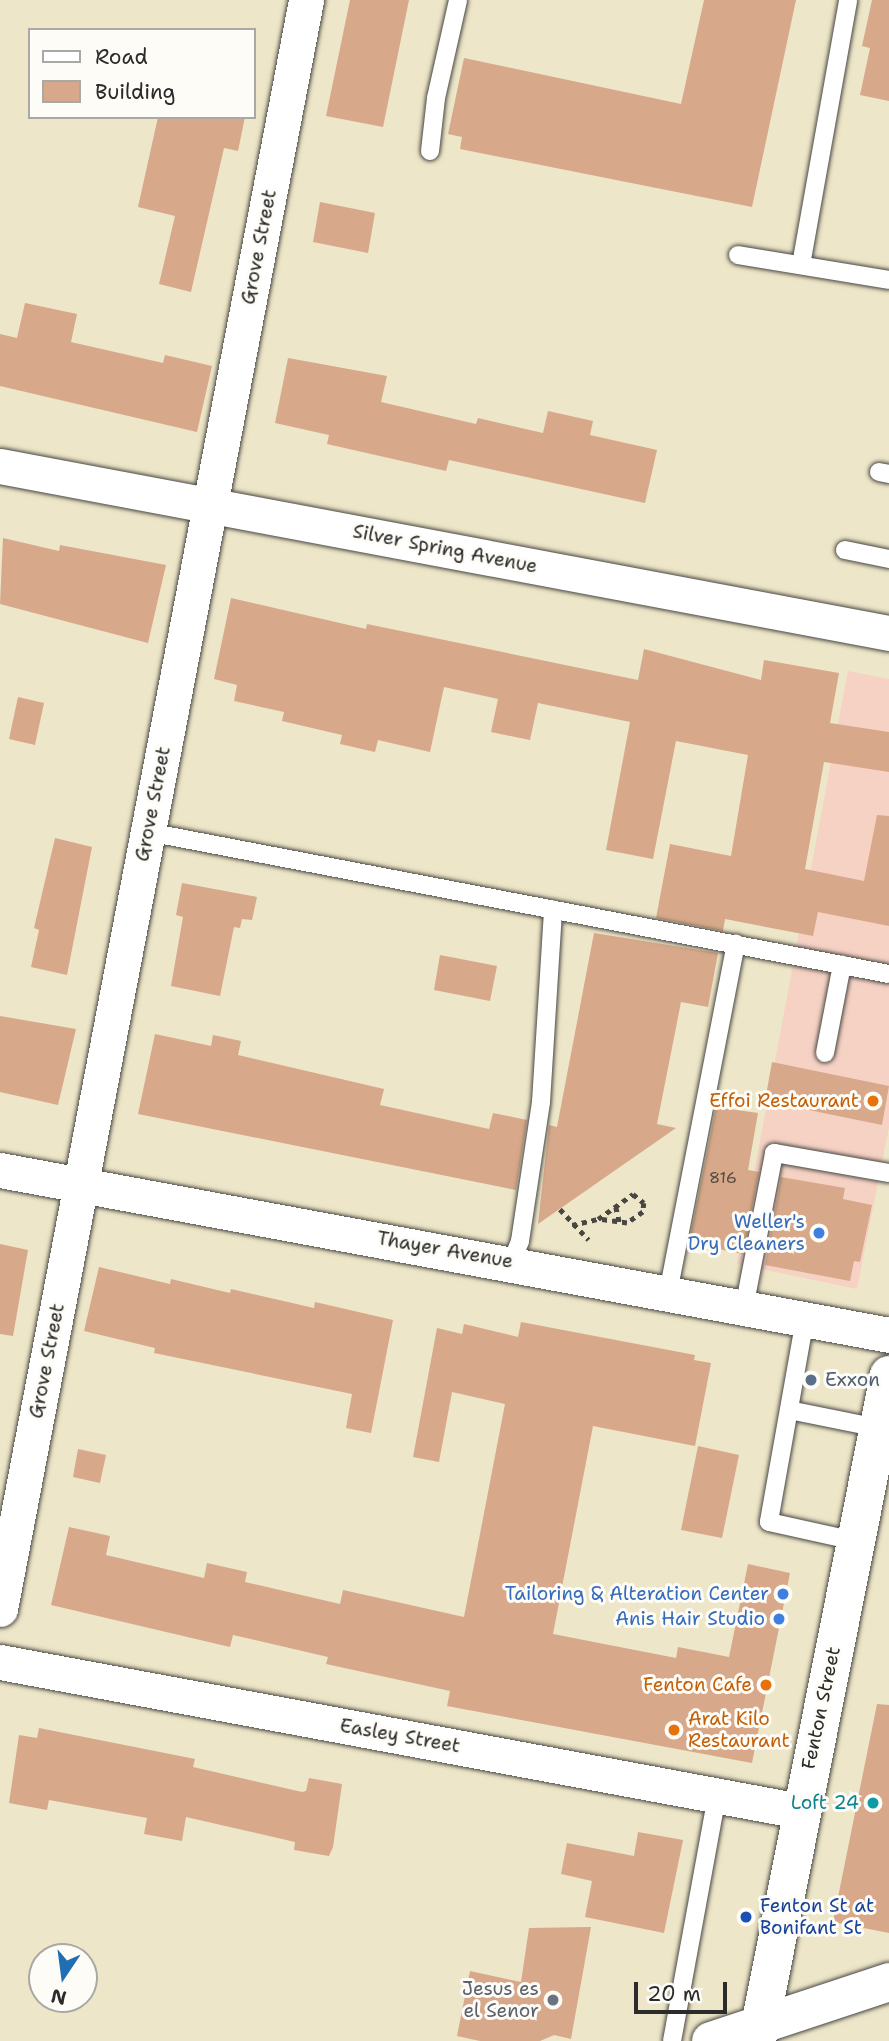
<!DOCTYPE html>
<html>
<head>
<meta charset="utf-8">
<style>
	body { margin:0 }
	#map { position:relative; width:889px; height:2041px; overflow:hidden; background:#ede6c8; font-family:"Shantell Sans",sans-serif }
	div>[style] { position:absolute }
	[style*='--x'] { left:calc(var(--x)*1px); top:calc(var(--y)*1px); width:calc(var(--w)*1px); rotate:calc(var(--a)*1deg) }
	.built>* { inset:0; background:#f6d2c4 }
	.building>* { inset:0; background:#d7a98a }
	.path>* { height:4.5px; margin-top:-2.25px; transform-origin:0; background:repeating-linear-gradient(90deg,#484743 0 5px,transparent 0 10px) }
	.roads { filter:drop-shadow(0 0 2px #484743) drop-shadow(0 0 2px #484743) }
	.service>* { height:18px; margin:-9px; padding:0 9px; transform-origin:9px; border-radius:9px; background:#fff }
	.minor>* { height:35px; margin:-17.5px; padding:0 17.5px; transform-origin:17.5px; border-radius:17.5px; background:#fff }
	.tertiary>* { height:38px; margin:-19px; padding:0 19px; transform-origin:19px; border-radius:19px; background:#fff }
	.dots>* { width:19px; height:19px; translate:-50% -50%; box-sizing:border-box; border:4px solid #fdfcf7; border-radius:50% }
	span { translate:-50% -50%; white-space:nowrap; text-align:center; line-height:1.15; -webkit-text-stroke:6px #fdfcf7; paint-order:stroke }
	.number-label { font-size:16px; color:#564a43 }
	.number-label span { -webkit-text-stroke-width:0 }
	.street-label { font-size:19px; color:#2b2b2b }
	.food-label { font-size:19px; color:#c56008 }
	.right { translate:-100% -50%; text-align:right }
	.left { translate:0 -50%; text-align:left }
	.shop-label { font-size:19px; color:#366cbe }
	.service-label { font-size:19px; color:#4e5e75 }
	.culture-label { font-size:19px; color:#0d838f }
	.transit-label { font-size:19px; color:#164399 }
	.worship-label { font-size:19px; color:#5b616d }
	.legend { position:absolute; left:28px; top:28px; width:228px; height:91px; box-sizing:border-box; background:#fdfcf7; border:2px solid #a9a8a5; margin:0; padding:9px 12px; list-style:none; font-size:21px; color:#2b2b2b }
	.legend li { display:flex; align-items:center; gap:14px; height:35px }
	.legend b { width:35px; border:2px solid #a9a8a5 }
	.north { position:absolute; left:28px; top:1943px; width:70px; height:70px; box-sizing:border-box; background:#fdfcf7; border:2px solid #a9a8a5; border-radius:50%; rotate:193deg; font-size:19px; font-weight:700; line-height:28px; text-align:center; color:#2b2b2b }
	.north::after { content:''; display:block; margin:auto; width:24px; height:32px; background:#1f6fb2; clip-path:polygon(50% 0,100% 100%,50% 72%,0 100%) }
	.scale { position:absolute; left:634px; top:1982px; width:93px; height:32px; box-sizing:border-box; border:4px solid #2b2b2b; border-top:0; padding-left:9px; font-size:21px; line-height:24px; white-space:nowrap; color:#2b2b2b; -webkit-text-stroke:5px #fdfcf7; paint-order:stroke }
</style>
</head>
<body>
<div id="map">
	<div class="built">
		<div style="clip-path:polygon(848px 671px,889px 679px,889px 1127px,857px 1289px,737px 1264px)"></div>
	</div>
	<div class="building">
		<div style="clip-path:polygon(350px 0,409px 0,383px 127px,326px 116px)"></div>
		<div style="clip-path:polygon(704px 0,796px 0,752px 207px,460px 149px,462px 137px,448px 134px,464px 58px,681px 104px)"></div>
		<div style="clip-path:polygon(872px 0,889px 0,889px 101px,860px 95px,870px 48px,862px 46px)"></div>
		<div style="clip-path:polygon(158px 117px,245px 117px,238px 151px,224px 148px,191px 292px,159px 284px,175px 216px,138px 207px)"></div>
		<div style="clip-path:polygon(320px 202px,375px 213px,368px 253px,313px 242px)"></div>
		<div style="clip-path:polygon(25px 303px,77px 314px,71px 342px,163px 363px,165px 355px,212px 366px,197px 432px,0 386px,0 334px,17px 338px)"></div>
		<div style="clip-path:polygon(288px 358px,387px 376px,381px 402px,476px 424px,478px 418px,543px 433px,548px 411px,593px 421px,590px 435px,657px 450px,645px 503px,449px 460px,446px 471px,327px 444px,329px 435px,275px 423px)"></div>
		<div style="clip-path:polygon(3px 538px,59px 551px,60px 545px,166px 565px,148px 643px,0 604px)"></div>
		<div style="clip-path:polygon(231px 598px,366px 629px,367px 624px,638px 680px,644px 649px,761px 680px,764px 660px,839px 673px,830px 723px,889px 732px,889px 772px,824px 762px,805px 869px,864px 881px,877px 815px,889px 816px,889px 926px,818px 912px,813px 936px,725px 919px,723px 931px,656px 918px,670px 844px,731px 856px,748px 755px,676px 741px,653px 859px,606px 850px,630px 722px,538px 703px,530px 740px,491px 732px,498px 699px,444px 687px,430px 752px,378px 740px,375px 752px,340px 744px,342px 735px,282px 721px,284px 712px,234px 701px,237px 685px,214px 679px)"></div>
		<div style="clip-path:polygon(18px 697px,44px 703px,35px 745px,9px 739px)"></div>
		<div style="clip-path:polygon(55px 838px,92px 847px,67px 975px,31px 967px,39px 930px,34px 928px)"></div>
		<div style="clip-path:polygon(182px 883px,257px 897px,252px 920px,242px 919px,240px 928px,234px 927px,220px 996px,171px 986px,183px 917px,176px 915px)"></div>
		<div style="clip-path:polygon(594px 933px,718px 953px,708px 1007px,681px 1002px,657px 1124px,676px 1128px,538px 1224px,549px 1125px,557px 1127px)"></div>
		<div style="clip-path:polygon(440px 955px,497px 966px,490px 1001px,434px 990px)"></div>
		<div style="clip-path:polygon(0 1016px,76px 1029px,58px 1105px,0 1092px)"></div>
		<div style="clip-path:polygon(155px 1034px,211px 1046px,213px 1035px,241px 1041px,238px 1055px,384px 1089px,380px 1105px,489px 1129px,493px 1113px,527px 1120px,516px 1190px,138px 1114px)"></div>
		<div style="clip-path:polygon(772px 1062px,889px 1086px,882px 1125px,765px 1101px)"></div>
		<div style="clip-path:polygon(716px 1107px,758px 1113px,748px 1170px,759px 1172px,743px 1254px,689px 1243px)"></div>
		<div style="clip-path:polygon(781px 1177px,845px 1188px,843px 1199px,872px 1205px,860px 1262px,854px 1261px,850px 1281px,765px 1265px)"></div>
		<div style="clip-path:polygon(0 1244px,28px 1250px,13px 1336px,0 1334px)"></div>
		<div style="clip-path:polygon(99px 1267px,170px 1284px,171px 1279px,230px 1293px,231px 1289px,314px 1308px,315px 1302px,393px 1320px,371px 1433px,346px 1428px,352px 1394px,154px 1353px,155px 1348px,84px 1331px)"></div>
		<div style="clip-path:polygon(521px 1322px,695px 1355px,694px 1360px,711px 1363px,695px 1446px,593px 1426px,553px 1634px,676px 1658px,678px 1647px,729px 1657px,748px 1564px,790px 1573px,752px 1763px,447px 1706px,450px 1691px,326px 1664px,328px 1657px,233px 1635px,230px 1647px,51px 1605px,69px 1527px,110px 1536px,106px 1555px,204px 1578px,207px 1563px,247px 1572px,245px 1582px,340px 1604px,343px 1590px,464px 1617px,505px 1404px,452px 1392px,439px 1462px,413px 1457px,437px 1328px,462px 1334px,464px 1324px,518px 1337px)"></div>
		<div style="clip-path:polygon(698px 1446px,739px 1455px,722px 1538px,681px 1530px)"></div>
		<div style="clip-path:polygon(78px 1449px,106px 1455px,100px 1483px,73px 1477px)"></div>
		<div style="clip-path:polygon(877px 1704px,889px 1705px,889px 1933px,833px 1922px)"></div>
		<div style="clip-path:polygon(39px 1728px,195px 1759px,193px 1767px,302px 1792px,306px 1791px,309px 1778px,342px 1784px,333px 1847px,329px 1856px,294px 1850px,295px 1842px,186px 1817px,182px 1841px,144px 1834px,147px 1818px,49px 1800px,47px 1810px,9px 1803px,19px 1735px,37px 1738px)"></div>
		<div style="clip-path:polygon(638px 1832px,683px 1840px,664px 1933px,585px 1917px,592px 1881px,561px 1874px,567px 1843px,634px 1856px)"></div>
		<div style="clip-path:polygon(591px 1927px,571px 2039px,554px 2035px,540px 2041px,480px 2041px,457px 2036px,470px 1971px,521px 1982px,529px 1928px)"></div>
	</div>
	<div class="path">
		<div style="--x:616;--y:1207;--w:17;--a:77"></div>
		<div style="--x:560;--y:1209;--w:42;--a:46.9"></div>
		<div style="--x:572;--y:1225;--w:27;--a:-13"></div>
		<div style="--x:598;--y:1219;--w:43;--a:-35.5"></div>
		<div style="--x:633;--y:1194;--w:14;--a:39"></div>
		<div style="--x:644;--y:1203;--w:9;--a:96"></div>
		<div style="--x:643;--y:1212;--w:19;--a:145"></div>
		<div style="--x:627;--y:1223;--w:29;--a:-172"></div>
	</div>
	<div class="roads">
		<div class="service">
			<div style="--x:430;--y:151;--w:53;--a:-83.5"></div>
			<div style="--x:436;--y:98;--w:100;--a:-77.3"></div>
			<div style="--x:738;--y:255;--w:153;--a:9.4"></div>
			<div style="--x:801;--y:265;--w:269;--a:-79.9"></div>
			<div style="--x:879;--y:472;--w:10;--a:11"></div>
			<div style="--x:845;--y:550;--w:45;--a:11.6"></div>
			<div style="--x:148;--y:832;--w:754;--a:10.85"></div>
			<div style="--x:825;--y:1053;--w:90;--a:-79.1"></div>
			<div style="--x:512;--y:1261;--w:22;--a:-68"></div>
			<div style="--x:520;--y:1241;--w:141;--a:-81.4"></div>
			<div style="--x:541;--y:1102;--w:193;--a:-86.4"></div>
			<div style="--x:668;--y:1293;--w:356;--a:-79"></div>
			<div style="--x:744;--y:1308;--w:158;--a:-79"></div>
			<div style="--x:774;--y:1153;--w:117;--a:9.9"></div>
			<div style="--x:805;--y:1319;--w:206;--a:100.1"></div>
			<div style="--x:769;--y:1522;--w:88;--a:12.5"></div>
			<div style="--x:789;--y:1410;--w:91;--a:11.4"></div>
			<div style="--x:672;--y:2041;--w:249;--a:-79.6"></div>
		</div>
		<div class="minor">
			<div style="--x:0;--y:466;--w:905;--a:10.64"></div>
			<div style="--x:0;--y:1170;--w:904;--a:10.51"></div>
			<div style="--x:0;--y:1609;--w:1638;--a:-79.23"></div>
			<div style="--x:0;--y:1662;--w:814;--a:10.55"></div>
		</div>
		<div class="tertiary">
			<div style="--x:711;--y:2041;--w:188;--a:-18.3"></div>
			<div style="--x:757;--y:2041;--w:679;--a:-78.79"></div>
		</div>
	</div>
	<div class="dots">
		<div style="left:873px;top:1101px;background:#e8710a"></div>
		<div style="left:819px;top:1233px;background:#3f7fe0"></div>
		<div style="left:811px;top:1380px;background:#5c6f8a"></div>
		<div style="left:783px;top:1594px;background:#3f7fe0"></div>
		<div style="left:779px;top:1619px;background:#3f7fe0"></div>
		<div style="left:766px;top:1685px;background:#e8710a"></div>
		<div style="left:674px;top:1730px;background:#e8710a"></div>
		<div style="left:873px;top:1803px;background:#0f9aa8"></div>
		<div style="left:746px;top:1917px;background:#1a4fb4"></div>
		<div style="left:553px;top:2000px;background:#6b7280"></div>
	</div>
	<div class="number-label">
		<span style="left:723px;top:1178px">816</span>
	</div>
	<div class="street-label">
		<span style="left:259px;top:247px;rotate:-79deg">Grove Street</span>
		<span style="left:445px;top:549px;rotate:11deg">Silver Spring Avenue</span>
		<span style="left:153px;top:804px;rotate:-79deg">Grove Street</span>
		<span style="left:445px;top:1250px;rotate:10deg">Thayer Avenue</span>
		<span style="left:47px;top:1361px;rotate:-79deg">Grove Street</span>
		<span style="left:821px;top:1708px;rotate:-78deg">Fenton Street</span>
		<span style="left:400px;top:1736px;rotate:10deg">Easley Street</span>
	</div>
	<div class="food-label">
		<span class="right" style="left:859px;top:1101px">Effoi Restaurant</span>
		<span class="right" style="left:752px;top:1685px">Fenton Cafe</span>
		<span class="left" style="left:688px;top:1730px">Arat Kilo<br>Restaurant</span>
	</div>
	<div class="shop-label">
		<span class="right" style="left:805px;top:1233px">Weller's<br>Dry Cleaners</span>
		<span class="right" style="left:769px;top:1594px">Tailoring &amp; Alteration Center</span>
		<span class="right" style="left:765px;top:1619px">Anis Hair Studio</span>
	</div>
	<div class="service-label">
		<span class="left" style="left:825px;top:1380px">Exxon</span>
	</div>
	<div class="culture-label">
		<span class="right" style="left:859px;top:1803px">Loft 24</span>
	</div>
	<div class="transit-label">
		<span class="left" style="left:760px;top:1917px">Fenton St at<br>Bonifant St</span>
	</div>
	<div class="worship-label">
		<span class="right" style="left:539px;top:2000px">Jesus es<br>el Senor</span>
	</div>
	<ul class="legend">
	<li><b style="height:9px;background:#fff"></b>Road</li>
	<li><b style="height:19px;background:#d7a98a"></b>Building</li>
	</ul>
	<div class="north">N</div>
	<div class="scale">20 m</div>
</div>
</body>
</html>
